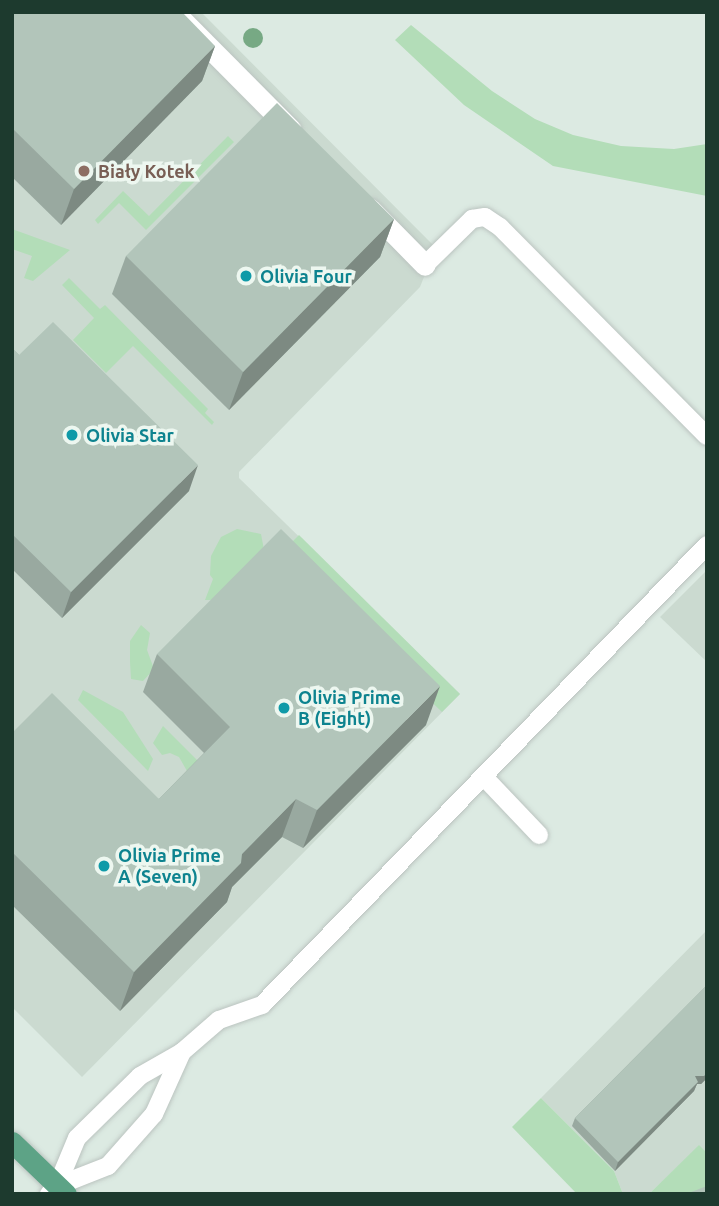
<!DOCTYPE html>
<html>
<head>
<meta charset="utf-8">
<style>
	body { margin:0 }
	#map { position:relative; width:719px; height:1206px; overflow:hidden; background:#dceae2; font-family:Ubuntu,sans-serif }
	div>[style] { position:absolute }
	[style*='--x'] { left:calc(var(--x)*1px); top:calc(var(--y)*1px); width:calc(var(--w)*1px); rotate:calc(var(--a)*1deg) }
	.built>* { inset:0; background:#cbdad0 }
	.green>* { inset:0; background:#b3ddb8 }
	.roads { filter:drop-shadow(0 0 2px #bbc4c0) drop-shadow(0 0 2px #bbc4c0) }
	.service>* { height:18px; margin:-9px; padding:0 9px; transform-origin:9px; border-radius:9px; background:#fff }
	.minor>* { height:21px; margin:-10.5px; padding:0 10.5px; transform-origin:10.5px; border-radius:10.5px; background:#fff }
	.primary>* { height:21px; margin:-10.5px; padding:0 10.5px; transform-origin:10.5px; border-radius:10.5px; background:#5da386 }
	.trees>* { width:20px; height:20px; margin:-10px; border-radius:50%; background:#77a984 }
	.wall>* { inset:0; background:#99a9a0 }
	.shaded-wall>* { inset:0; background:#7d8a82 }
	.building>* { inset:0; background:#b2c5ba }
	.dots>* { width:19px; height:19px; translate:-50% -50%; box-sizing:border-box; border:4px solid #edf7f0; border-radius:50% }
	span { translate:-50% -50%; white-space:nowrap; text-align:center; line-height:1.15; -webkit-text-stroke:7px #edf7f0; paint-order:stroke }
	.education-label { font-size:18px; color:#785e54; font-weight:700 }
	.left { translate:0 -50%; text-align:left }
	.culture-label { font-size:18px; color:#0d838f; font-weight:700 }
	.frame { position:absolute; inset:0; border:14px solid #1d3a2e; pointer-events:none }
</style>
</head>
<body>
<div id="map">
	<div class="built">
		<div style="clip-path:polygon(12px 12px,201px 12px,442px 254px,428px 267px,420px 287px,239px 472px,239px 478px,460px 694px,82px 1077px,12px 1007px)"></div>
		<div style="clip-path:polygon(707px 570px,707px 662px,660px 617px)"></div>
		<div style="clip-path:polygon(707px 930px,707px 1153px,699px 1146px,649px 1194px,623px 1194px,614px 1171px,541px 1098px)"></div>
	</div>
	<div class="green">
		<div style="clip-path:polygon(411px 25px,492px 91px,535px 119px,573px 135px,621px 146px,674px 149px,707px 144px,707px 196px,553px 166px,464px 105px,395px 40px)"></div>
		<div style="clip-path:polygon(228px 136px,234px 142px,146px 230px,119px 203px,98px 224px,95px 220px,123px 191px,149px 216px)"></div>
		<div style="clip-path:polygon(12px 229px,70px 250px,33px 281px,24px 278px,32px 256px,12px 249px)"></div>
		<div style="clip-path:polygon(69px 278px,100px 309px,105px 305px,208px 409px,205px 413px,214px 422px,212px 425px,133px 346px,106px 373px,73px 340px,94px 318px,62px 285px)"></div>
		<div style="clip-path:polygon(237px 529px,261px 534px,265px 555px,218px 600px,205px 600px,213px 579px,210px 575px,211px 556px,221px 537px)"></div>
		<div style="clip-path:polygon(299px 535px,460px 694px,442px 712px,279px 555px)"></div>
		<div style="clip-path:polygon(141px 625px,150px 633px,147px 650px,154px 669px,143px 681px,131px 679px,130px 662px,130px 641px)"></div>
		<div style="clip-path:polygon(83px 690px,123px 712px,153px 759px,148px 771px,78px 700px)"></div>
		<div style="clip-path:polygon(163px 726px,200px 763px,187px 771px,179px 757px,170px 753px,162px 755px,153px 743px)"></div>
		<div style="clip-path:polygon(541px 1098px,614px 1171px,623px 1194px,577px 1194px,512px 1127px)"></div>
		<div style="clip-path:polygon(699px 1145px,707px 1153px,707px 1194px,649px 1194px)"></div>
	</div>
	<div class="roads">
		<div class="service">
			<div style="--x:425;--y:265;--w:66;--a:-44.4"></div>
			<div style="--x:472;--y:219;--w:13;--a:-9"></div>
			<div style="--x:485;--y:217;--w:18;--a:34"></div>
			<div style="--x:500;--y:227;--w:294;--a:45.3"></div>
			<div style="--x:484;--y:777;--w:80;--a:46.5"></div>
			<div style="--x:57;--y:1186;--w:55;--a:-21.4"></div>
			<div style="--x:108;--y:1166;--w:69;--a:-48.5"></div>
			<div style="--x:154;--y:1114;--w:68;--a:-65.7"></div>
			<div style="--x:49;--y:1194;--w:11;--a:-45"></div>
			<div style="--x:57;--y:1186;--w:52;--a:-67.4"></div>
			<div style="--x:77;--y:1138;--w:88;--a:-44.5"></div>
			<div style="--x:140;--y:1076;--w:48;--a:-29.7"></div>
			<div style="--x:182;--y:1052;--w:49;--a:-40.9"></div>
			<div style="--x:219;--y:1020;--w:46;--a:-19.2"></div>
			<div style="--x:262;--y:1005;--w:640;--a:-45.95"></div>
		</div>
		<div class="minor">
			<div style="--x:174;--y:12;--w:165;--a:45.2"></div>
			<div style="--x:370;--y:209;--w:78;--a:45.5"></div>
		</div>
		<div class="primary">
			<div style="--x:12;--y:1142;--w:75;--a:43.9"></div>
		</div>
	</div>
	<div class="trees">
		<div style="left:253px;top:38px"></div>
	</div>
	<div class="wall">
		<div style="clip-path:polygon(12px 12px,215px 46px,202px 81px,61px 225px,12px 177px)"></div>
		<div style="clip-path:polygon(394px 219px,380px 257px,229px 410px,112px 294px,126px 256px)"></div>
		<div style="clip-path:polygon(12px 348px,19px 355px,189px 491px,62px 618px,12px 569px)"></div>
		<div style="clip-path:polygon(157px 654px,426px 725px,303px 848px,282px 837px,232px 887px,227px 902px,120px 1011px,12px 905px,12px 733px,159px 799px,204px 753px,143px 692px)"></div>
		<div style="clip-path:polygon(707px 985px,707px 1078px,701px 1084px,697px 1084px,694px 1091px,615px 1171px,572px 1126px,575px 1118px)"></div>
	</div>
	<div class="shaded-wall">
		<div style="clip-path:polygon(215px 46px,202px 81px,61px 225px,74px 189px)"></div>
		<div style="clip-path:polygon(394px 219px,380px 257px,229px 410px,243px 372px)"></div>
		<div style="clip-path:polygon(198px 465px,189px 491px,62px 618px,71px 592px)"></div>
		<div style="clip-path:polygon(440px 686px,426px 725px,303px 848px,317px 810px)"></div>
		<div style="clip-path:polygon(296px 799px,282px 837px,232px 887px,227px 902px,120px 1011px,134px 972px,242px 854px)"></div>
		<div style="clip-path:polygon(707px 1073px,707px 1078px,701px 1084px,697px 1084px,694px 1091px,615px 1171px,618px 1162px,695px 1076px)"></div>
	</div>
	<div class="building">
		<div style="clip-path:polygon(12px 12px,182px 12px,215px 46px,74px 189px,12px 128px)"></div>
		<div style="clip-path:polygon(277px 103px,394px 219px,243px 372px,126px 256px)"></div>
		<div style="clip-path:polygon(53px 322px,198px 465px,71px 592px,12px 534px,12px 348px,19px 355px)"></div>
		<div style="clip-path:polygon(281px 529px,440px 686px,317px 810px,296px 799px,242px 854px,241px 863px,134px 972px,12px 852px,12px 733px,52px 693px,159px 799px,230px 727px,157px 654px)"></div>
		<div style="clip-path:polygon(707px 985px,707px 1073px,704px 1076px,695px 1076px,698px 1082px,618px 1162px,575px 1118px)"></div>
		<div style="clip-path:polygon(707px 1186px,707px 1194px,686px 1194px)"></div>
	</div>
	<div class="dots">
		<div style="left:84px;top:171px;background:#8d6e63"></div>
		<div style="left:246px;top:276px;background:#0f9aa8"></div>
		<div style="left:72px;top:435px;background:#0f9aa8"></div>
		<div style="left:284px;top:708px;background:#0f9aa8"></div>
		<div style="left:104px;top:866px;background:#0f9aa8"></div>
	</div>
	<div class="education-label">
		<span class="left" style="left:98px;top:171px">Biały Kotek</span>
	</div>
	<div class="culture-label">
		<span class="left" style="left:260px;top:276px">Olivia Four</span>
		<span class="left" style="left:86px;top:435px">Olivia Star</span>
		<span class="left" style="left:298px;top:708px">Olivia Prime<br>B (Eight)</span>
		<span class="left" style="left:118px;top:866px">Olivia Prime<br>A (Seven)</span>
	</div>
	<div class="frame"></div>
</div>
</body>
</html>
